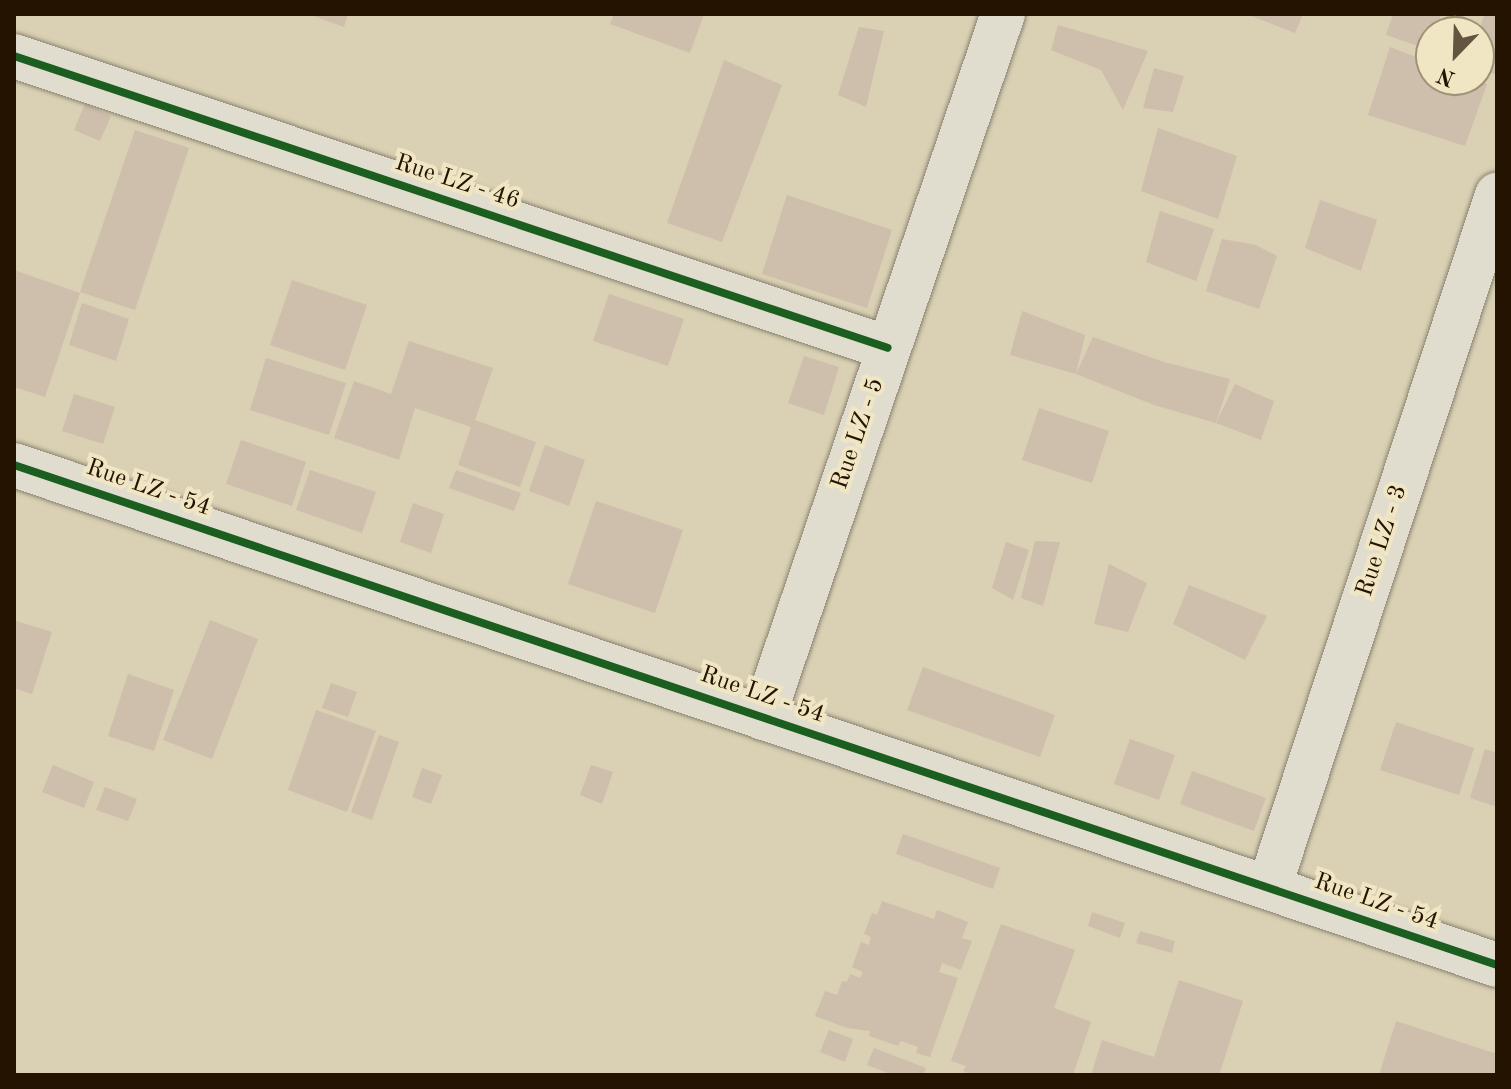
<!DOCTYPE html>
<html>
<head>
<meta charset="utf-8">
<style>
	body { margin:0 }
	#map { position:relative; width:1511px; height:1089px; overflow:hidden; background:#dad0b4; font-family:"Old Standard TT",serif }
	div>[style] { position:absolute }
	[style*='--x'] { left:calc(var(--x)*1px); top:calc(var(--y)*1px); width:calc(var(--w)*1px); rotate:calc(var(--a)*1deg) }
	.building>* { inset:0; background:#cebeac }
	.roads { filter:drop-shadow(0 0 2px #89816f) drop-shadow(0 0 2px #89816f) }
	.street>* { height:44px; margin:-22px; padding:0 22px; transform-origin:22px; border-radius:22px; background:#e1ddce }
	.cycleway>* { height:8px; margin:-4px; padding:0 4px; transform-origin:4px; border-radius:4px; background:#1b5e20 }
	span { translate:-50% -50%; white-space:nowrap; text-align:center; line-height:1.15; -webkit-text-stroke:8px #f1e6c4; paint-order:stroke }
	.street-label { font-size:24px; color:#231300 }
	.frame { position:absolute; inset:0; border:16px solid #231300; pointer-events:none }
	.north { position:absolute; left:1415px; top:16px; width:80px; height:80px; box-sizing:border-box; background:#f1e6c4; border:2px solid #9f9276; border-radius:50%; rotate:203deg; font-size:22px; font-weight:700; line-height:32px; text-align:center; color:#231300 }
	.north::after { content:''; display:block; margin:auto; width:28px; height:36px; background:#63553f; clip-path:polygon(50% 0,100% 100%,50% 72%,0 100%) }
</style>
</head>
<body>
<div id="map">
	<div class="building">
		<div style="clip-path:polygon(308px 14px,348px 14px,344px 27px)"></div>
		<div style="clip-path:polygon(614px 14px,704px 14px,690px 53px,610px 24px)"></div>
		<div style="clip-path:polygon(1246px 14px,1303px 14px,1295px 33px)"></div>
		<div style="clip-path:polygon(1393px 14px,1441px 14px,1436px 32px,1431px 32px,1430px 50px,1386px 35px)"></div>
		<div style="clip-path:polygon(1485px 14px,1497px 14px,1497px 75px,1479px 68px,1478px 32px)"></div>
		<div style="clip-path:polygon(1058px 25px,1148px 51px,1123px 110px,1101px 70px,1051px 50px)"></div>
		<div style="clip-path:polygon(859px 27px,884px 31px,866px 107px,838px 95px)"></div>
		<div style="clip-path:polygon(1390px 47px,1431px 63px,1431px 80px,1475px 80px,1487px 84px,1465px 146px,1368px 115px)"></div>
		<div style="clip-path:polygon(724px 60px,782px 85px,722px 242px,667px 223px)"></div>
		<div style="clip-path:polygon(1154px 68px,1184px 76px,1173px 112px,1143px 108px)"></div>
		<div style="clip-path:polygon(85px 104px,111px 116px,100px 141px,74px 130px)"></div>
		<div style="clip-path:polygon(1158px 128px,1237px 156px,1218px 219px,1141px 191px)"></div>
		<div style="clip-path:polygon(135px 130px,189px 148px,135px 310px,80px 292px)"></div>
		<div style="clip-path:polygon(787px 195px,892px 230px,867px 308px,762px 274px)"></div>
		<div style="clip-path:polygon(1320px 200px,1377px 220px,1361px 271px,1305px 248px)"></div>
		<div style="clip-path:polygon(1160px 211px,1214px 229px,1196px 281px,1146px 262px)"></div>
		<div style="clip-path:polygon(1222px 239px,1256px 245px,1277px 256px,1259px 309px,1206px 291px)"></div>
		<div style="clip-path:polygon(14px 270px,80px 293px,45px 397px,14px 387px)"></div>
		<div style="clip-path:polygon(292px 280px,367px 305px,345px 370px,270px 345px)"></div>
		<div style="clip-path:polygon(609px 294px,684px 319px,668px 366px,593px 341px)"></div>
		<div style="clip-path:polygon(82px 303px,129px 319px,116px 361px,69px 345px)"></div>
		<div style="clip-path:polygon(1022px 311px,1085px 335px,1076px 374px,1010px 355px)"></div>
		<div style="clip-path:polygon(1093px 337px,1164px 362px,1230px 379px,1216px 423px,1154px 405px,1076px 374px)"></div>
		<div style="clip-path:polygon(409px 341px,493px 368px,475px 420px,536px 442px,520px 487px,458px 465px,471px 427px,415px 408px,399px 460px,334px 438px,354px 381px,391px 394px)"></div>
		<div style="clip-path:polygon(804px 356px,839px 367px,824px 415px,788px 403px)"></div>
		<div style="clip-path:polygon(266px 358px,346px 383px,329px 435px,250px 410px)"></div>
		<div style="clip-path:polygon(1235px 384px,1274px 401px,1261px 440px,1216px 423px)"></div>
		<div style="clip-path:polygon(74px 394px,115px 407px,103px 444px,62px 431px)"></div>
		<div style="clip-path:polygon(1039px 408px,1109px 431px,1092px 483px,1022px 460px)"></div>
		<div style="clip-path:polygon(241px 440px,306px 462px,292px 506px,226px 484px)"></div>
		<div style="clip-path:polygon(545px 445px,585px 460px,569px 506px,529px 491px)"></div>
		<div style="clip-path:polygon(310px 470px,376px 492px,362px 533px,296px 510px)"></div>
		<div style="clip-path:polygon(456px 470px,521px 493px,514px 511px,449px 488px)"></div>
		<div style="clip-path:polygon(596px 501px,683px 530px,655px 613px,568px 584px)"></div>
		<div style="clip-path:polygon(413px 503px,444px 514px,431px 553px,400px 542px)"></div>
		<div style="clip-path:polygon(1035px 541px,1060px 542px,1043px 606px,1021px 598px)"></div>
		<div style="clip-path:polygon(1006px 542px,1029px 550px,1013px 600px,992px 588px)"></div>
		<div style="clip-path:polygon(1109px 564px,1147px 583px,1128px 632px,1094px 624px)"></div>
		<div style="clip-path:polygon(1189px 585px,1267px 616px,1245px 660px,1173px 624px)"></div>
		<div style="clip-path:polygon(210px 620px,258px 639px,212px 759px,163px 740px)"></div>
		<div style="clip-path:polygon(16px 621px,52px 632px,32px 694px,14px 688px)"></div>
		<div style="clip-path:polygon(923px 667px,1055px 715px,1040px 757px,907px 710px)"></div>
		<div style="clip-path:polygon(128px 674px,174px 690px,154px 751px,108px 736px)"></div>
		<div style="clip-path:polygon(331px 683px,357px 692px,348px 717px,322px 708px)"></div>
		<div style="clip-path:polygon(316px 710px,376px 731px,347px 812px,288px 790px)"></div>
		<div style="clip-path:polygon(1396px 722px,1474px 748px,1459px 795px,1380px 770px)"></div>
		<div style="clip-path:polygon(379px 735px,399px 742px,372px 820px,351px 812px)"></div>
		<div style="clip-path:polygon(1130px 739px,1175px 755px,1159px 800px,1114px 784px)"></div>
		<div style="clip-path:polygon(1485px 749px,1497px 753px,1497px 807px,1470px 798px)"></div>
		<div style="clip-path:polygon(53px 765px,94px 782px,84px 808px,42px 792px)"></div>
		<div style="clip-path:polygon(591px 765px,613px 772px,602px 804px,580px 795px)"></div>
		<div style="clip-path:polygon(422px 768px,442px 775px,431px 804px,412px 797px)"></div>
		<div style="clip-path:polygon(1192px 771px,1266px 798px,1254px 831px,1180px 804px)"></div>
		<div style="clip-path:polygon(105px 787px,137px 799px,128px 821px,96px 810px)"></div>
		<div style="clip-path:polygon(903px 834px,1000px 868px,993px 889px,896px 854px)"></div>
		<div style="clip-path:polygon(882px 901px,934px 919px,937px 910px,968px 922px,962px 938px,972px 941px,961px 970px,942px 963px,939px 972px,958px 978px,930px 1057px,916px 1053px,918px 1047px,901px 1041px,898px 1046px,869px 1036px,870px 1031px,847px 1028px,815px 1016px,825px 991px,837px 995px,842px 981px,847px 982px,850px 974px,860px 978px,863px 972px,852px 967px,861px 942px,869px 945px,871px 937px,864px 934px,872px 913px,877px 915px)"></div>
		<div style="clip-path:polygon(1092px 912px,1125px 923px,1120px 938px,1088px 926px)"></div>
		<div style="clip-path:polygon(1001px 924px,1075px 950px,1054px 1008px,1091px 1022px,1073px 1075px,973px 1075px,963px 1071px,966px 1066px,951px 1061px)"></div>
		<div style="clip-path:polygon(1140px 931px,1175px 941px,1172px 953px,1136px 943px)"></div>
		<div style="clip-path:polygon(1179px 980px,1243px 1001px,1219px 1075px,1091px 1075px,1102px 1040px,1154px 1057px)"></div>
		<div style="clip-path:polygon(1396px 1021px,1497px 1054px,1497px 1075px,1379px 1075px)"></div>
		<div style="clip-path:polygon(829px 1030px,853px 1039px,845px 1062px,820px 1052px)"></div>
		<div style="clip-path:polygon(874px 1048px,926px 1068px,923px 1075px,893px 1075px,867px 1065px)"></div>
	</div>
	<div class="roads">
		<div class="street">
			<div style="--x:14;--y:56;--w:921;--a:18.47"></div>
			<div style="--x:14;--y:465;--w:1565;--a:18.63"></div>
			<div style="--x:763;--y:718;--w:744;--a:-71.18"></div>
			<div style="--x:1269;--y:888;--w:730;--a:-71.79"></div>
		</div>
	</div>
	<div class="cycleway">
		<div style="--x:14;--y:56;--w:921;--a:18.47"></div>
		<div style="--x:14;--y:465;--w:1565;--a:18.63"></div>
	</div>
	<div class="street-label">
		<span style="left:457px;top:183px;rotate:18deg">Rue LZ - 46</span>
		<span style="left:859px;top:434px;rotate:-71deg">Rue LZ - 5</span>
		<span style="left:148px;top:489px;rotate:19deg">Rue LZ - 54</span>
		<span style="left:1383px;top:541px;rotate:-72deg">Rue LZ - 3</span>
		<span style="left:762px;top:696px;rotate:19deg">Rue LZ - 54</span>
		<span style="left:1376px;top:903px;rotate:19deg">Rue LZ - 54</span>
	</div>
	<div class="frame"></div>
	<div class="north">N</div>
</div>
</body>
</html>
